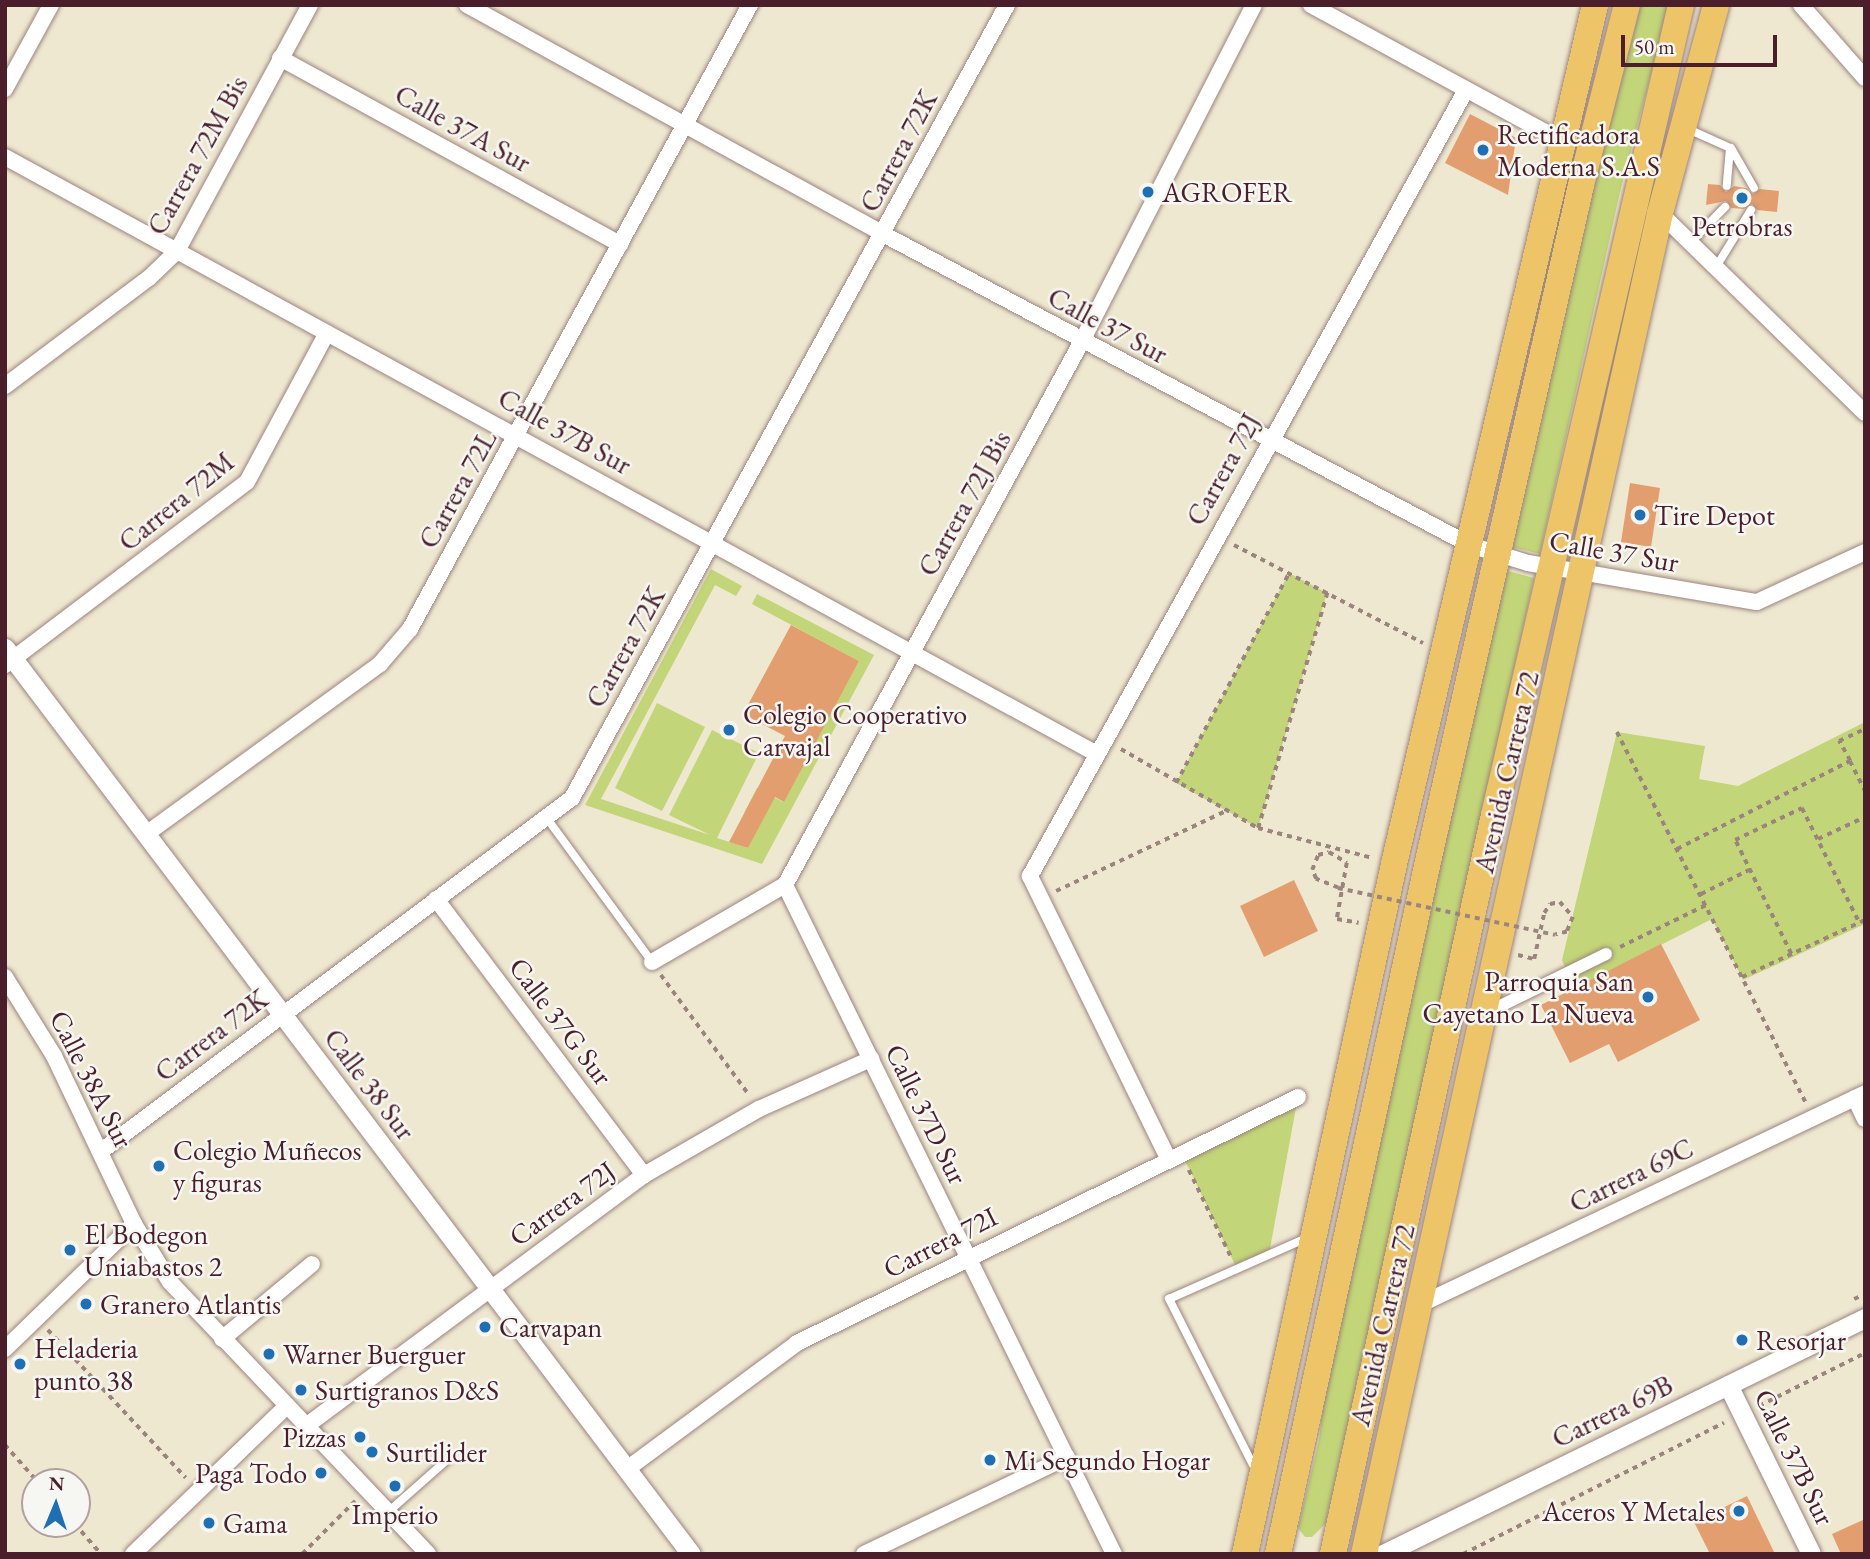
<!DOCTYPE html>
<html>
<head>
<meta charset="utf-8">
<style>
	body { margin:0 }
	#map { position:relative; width:1870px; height:1559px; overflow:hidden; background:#efe8d1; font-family:"EB Garamond",serif }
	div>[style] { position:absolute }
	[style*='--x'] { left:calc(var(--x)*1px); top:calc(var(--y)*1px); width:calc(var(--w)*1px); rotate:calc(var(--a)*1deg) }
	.green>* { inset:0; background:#c2d578 }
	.building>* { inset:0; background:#e29e6f }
	.path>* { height:3.5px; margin-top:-1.75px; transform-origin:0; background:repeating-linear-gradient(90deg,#9c847e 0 5px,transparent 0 10px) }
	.roads { filter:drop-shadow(0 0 2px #9c847e) drop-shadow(0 0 2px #9c847e) }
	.service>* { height:8px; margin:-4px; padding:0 4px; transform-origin:4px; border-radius:4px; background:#fff }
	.pedestrian>* { height:12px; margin:-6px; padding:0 6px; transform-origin:6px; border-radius:6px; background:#fff }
	.minor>* { height:16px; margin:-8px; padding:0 8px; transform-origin:8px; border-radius:8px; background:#fff }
	.tertiary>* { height:19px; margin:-9.5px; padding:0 9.5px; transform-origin:9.5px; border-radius:9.5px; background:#fff }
	.trunk>* { height:26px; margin:-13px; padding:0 13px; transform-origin:13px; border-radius:13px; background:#eec469 }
	.path-bridge>* { height:3.5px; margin-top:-1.75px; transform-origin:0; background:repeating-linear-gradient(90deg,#9c847e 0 5px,transparent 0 10px) }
	.dots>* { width:19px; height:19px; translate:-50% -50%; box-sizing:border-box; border:4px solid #f6f6f2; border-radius:50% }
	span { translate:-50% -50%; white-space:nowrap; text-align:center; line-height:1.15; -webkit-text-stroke:5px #f6f6f2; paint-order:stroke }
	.street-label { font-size:28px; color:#4a1f2b }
	.poi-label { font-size:28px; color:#4a1f2b }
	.left { translate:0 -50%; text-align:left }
	.right { translate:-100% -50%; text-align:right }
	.frame { position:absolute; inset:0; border:7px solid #4a1f2b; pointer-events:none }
	.north { position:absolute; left:21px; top:1468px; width:70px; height:70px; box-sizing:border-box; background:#f6f6f2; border:2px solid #b1a0a2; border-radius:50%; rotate:2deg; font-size:19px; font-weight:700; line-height:28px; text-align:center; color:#4a1f2b }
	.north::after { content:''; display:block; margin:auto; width:24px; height:32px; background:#1f6fb2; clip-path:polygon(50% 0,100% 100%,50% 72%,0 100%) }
	.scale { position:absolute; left:1621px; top:35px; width:156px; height:32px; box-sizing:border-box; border:4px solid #4a1f2b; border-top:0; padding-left:9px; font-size:21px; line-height:24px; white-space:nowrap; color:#4a1f2b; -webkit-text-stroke:5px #f6f6f2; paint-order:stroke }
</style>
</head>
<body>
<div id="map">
	<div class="green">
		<div style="clip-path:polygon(1635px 5px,1669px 5px,1620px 192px,1540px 554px,1508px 546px)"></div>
		<div style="clip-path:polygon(711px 569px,742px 586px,736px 596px,715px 585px,601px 799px,710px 835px,669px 815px,712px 730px,759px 753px,717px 838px,748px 848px,761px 822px,744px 813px,757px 788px,783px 802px,859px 661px,752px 604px,757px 594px,874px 655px,762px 864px,585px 805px)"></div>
		<div style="clip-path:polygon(1504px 570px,1534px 578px,1326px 1523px,1312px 1537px,1305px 1537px,1298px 1528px,1319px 1440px,1331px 1336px)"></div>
		<div style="clip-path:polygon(1289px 573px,1327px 593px,1258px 828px,1176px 783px)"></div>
		<div style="clip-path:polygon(657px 703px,705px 727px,662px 811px,615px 788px)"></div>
		<div style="clip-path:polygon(1865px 722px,1865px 924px,1743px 980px,1712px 919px,1574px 989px,1562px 960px,1617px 732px,1705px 746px,1699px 779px,1738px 786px)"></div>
		<div style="clip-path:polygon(1298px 1097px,1269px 1254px,1237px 1269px,1181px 1152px)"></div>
	</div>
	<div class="building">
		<div style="clip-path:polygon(1470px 114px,1516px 138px,1508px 195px,1445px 163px)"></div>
		<div style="clip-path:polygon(1708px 184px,1720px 185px,1726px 192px,1734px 186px,1746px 188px,1753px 194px,1760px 189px,1779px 191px,1777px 212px,1757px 210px,1752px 204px,1744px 209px,1731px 208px,1726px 201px,1706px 205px)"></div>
		<div style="clip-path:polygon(1630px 483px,1660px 488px,1651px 547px,1621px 542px)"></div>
		<div style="clip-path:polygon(791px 625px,859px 661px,784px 802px,775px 797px,748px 848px,729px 842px,785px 736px,743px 714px)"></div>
		<div style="clip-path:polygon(1294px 880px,1318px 931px,1264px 957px,1240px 906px)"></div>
		<div style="clip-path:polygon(1661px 944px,1700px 1020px,1618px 1062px,1609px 1044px,1570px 1063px,1541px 1005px)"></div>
		<div style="clip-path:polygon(1747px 1496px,1775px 1554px,1710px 1554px,1694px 1522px)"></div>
		<div style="clip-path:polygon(1865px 1519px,1865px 1554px,1841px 1554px,1832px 1534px)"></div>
	</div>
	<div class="path">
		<div style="--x:1234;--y:545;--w:213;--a:27.4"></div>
		<div style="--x:1617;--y:732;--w:416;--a:63"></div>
		<div style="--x:1121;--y:749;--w:158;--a:30"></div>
		<div style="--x:1258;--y:828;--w:118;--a:14.7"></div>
		<div style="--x:1850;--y:761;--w:33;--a:63"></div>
		<div style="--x:1176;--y:783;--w:238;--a:-61.7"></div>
		<div style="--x:1258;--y:828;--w:245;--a:-73.6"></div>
		<div style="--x:1818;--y:839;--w:52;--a:-25.1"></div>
		<div style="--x:1677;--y:849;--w:194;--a:-27"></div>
		<div style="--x:1850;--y:761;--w:23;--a:-119"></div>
		<div style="--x:1839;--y:741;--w:29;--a:-25"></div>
		<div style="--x:1338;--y:888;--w:24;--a:-158"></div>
		<div style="--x:1316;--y:879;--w:10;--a:-114"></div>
		<div style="--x:1312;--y:870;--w:16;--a:-68"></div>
		<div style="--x:1318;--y:855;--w:11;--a:-15"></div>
		<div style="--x:1329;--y:852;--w:21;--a:31"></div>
		<div style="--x:1347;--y:863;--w:57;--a:100.1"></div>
		<div style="--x:1337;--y:919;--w:22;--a:10"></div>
		<div style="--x:1056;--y:891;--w:188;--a:-25.2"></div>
		<div style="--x:1701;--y:894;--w:54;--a:-26.6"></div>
		<div style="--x:1620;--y:947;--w:96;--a:-26"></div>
		<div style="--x:1791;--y:954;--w:127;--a:-116.2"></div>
		<div style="--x:1735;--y:840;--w:74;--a:-25.5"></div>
		<div style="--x:1802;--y:808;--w:127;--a:63.4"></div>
		<div style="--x:1518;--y:955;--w:16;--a:14"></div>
		<div style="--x:1534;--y:959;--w:47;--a:-77.7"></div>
		<div style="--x:1544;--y:913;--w:11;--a:-56"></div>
		<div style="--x:1550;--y:904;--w:10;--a:-11"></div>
		<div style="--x:1560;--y:902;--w:20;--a:49"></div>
		<div style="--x:1573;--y:917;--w:16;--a:112"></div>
		<div style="--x:1567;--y:932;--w:12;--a:166"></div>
		<div style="--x:661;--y:975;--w:150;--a:53.7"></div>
		<div style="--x:1742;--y:977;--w:136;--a:-24.9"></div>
		<div style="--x:1189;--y:1170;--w:97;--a:64.2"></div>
		<div style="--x:1854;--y:1299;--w:12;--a:-24"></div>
		<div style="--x:48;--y:1330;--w:202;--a:47"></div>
		<div style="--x:1759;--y:1406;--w:119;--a:-26.6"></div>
		<div style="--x:5;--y:1445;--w:50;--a:48.3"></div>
		<div style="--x:75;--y:1524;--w:40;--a:49"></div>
		<div style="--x:302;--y:1554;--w:75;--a:-45"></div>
		<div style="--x:1463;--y:1554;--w:292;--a:-26.7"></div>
	</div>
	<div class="roads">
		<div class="service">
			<div style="--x:1688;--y:129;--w:46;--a:24.3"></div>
			<div style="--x:1730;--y:148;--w:38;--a:95"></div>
			<div style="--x:1731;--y:148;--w:46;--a:60.1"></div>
			<div style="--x:1691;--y:242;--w:49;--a:-45.8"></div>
			<div style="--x:1716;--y:267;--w:67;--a:-58.4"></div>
			<div style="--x:546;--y:817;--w:180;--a:53.8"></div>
			<div style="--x:1255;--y:1469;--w:191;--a:-116.8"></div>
			<div style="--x:1169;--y:1299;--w:153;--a:-23.9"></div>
			<div style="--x:388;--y:1512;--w:79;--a:-41.4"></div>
		</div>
		<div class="pedestrian">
			<div style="--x:1484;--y:1014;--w:136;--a:-26.2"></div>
		</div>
		<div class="minor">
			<div style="--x:467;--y:5;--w:475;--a:28.8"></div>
			<div style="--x:883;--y:234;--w:664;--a:27.92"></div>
			<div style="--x:1470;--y:545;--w:61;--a:17.2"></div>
			<div style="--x:1528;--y:563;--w:232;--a:9.7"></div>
			<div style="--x:1757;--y:602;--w:119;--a:-24.8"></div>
			<div style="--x:1311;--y:5;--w:283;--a:28.5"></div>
			<div style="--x:1801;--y:5;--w:97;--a:48.8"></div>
			<div style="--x:280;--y:58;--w:388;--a:28.7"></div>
			<div style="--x:5;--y:89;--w:96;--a:-61.3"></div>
			<div style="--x:5;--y:157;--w:1245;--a:28.67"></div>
			<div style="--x:1660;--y:213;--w:286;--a:44.3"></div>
			<div style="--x:5;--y:386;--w:180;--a:-36.9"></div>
			<div style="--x:149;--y:278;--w:39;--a:-44"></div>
			<div style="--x:177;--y:251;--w:280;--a:-61.6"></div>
			<div style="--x:5;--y:665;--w:303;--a:-37.1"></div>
			<div style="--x:247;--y:482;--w:169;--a:-61.8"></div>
			<div style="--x:146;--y:834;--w:289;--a:-36"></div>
			<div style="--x:380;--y:664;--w:46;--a:-49.4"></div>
			<div style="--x:410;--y:629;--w:711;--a:-61.42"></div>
			<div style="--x:785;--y:885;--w:746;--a:63.81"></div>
			<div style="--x:436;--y:899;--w:346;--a:53"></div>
			<div style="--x:652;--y:962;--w:154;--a:-30.1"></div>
			<div style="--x:785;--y:885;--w:620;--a:-61.37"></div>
			<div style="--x:1082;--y:341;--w:377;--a:-62.9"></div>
			<div style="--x:5;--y:977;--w:93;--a:58.2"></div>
			<div style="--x:54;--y:1056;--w:186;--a:64.5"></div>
			<div style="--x:134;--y:1224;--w:68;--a:58.2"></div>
			<div style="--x:170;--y:1282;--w:375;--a:46.5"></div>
			<div style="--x:1855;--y:1098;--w:23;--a:65"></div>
			<div style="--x:100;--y:1152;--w:590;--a:-36.87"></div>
			<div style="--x:572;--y:798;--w:904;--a:-61.25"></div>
			<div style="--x:1168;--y:1158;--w:314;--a:-116.1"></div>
			<div style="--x:1030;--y:876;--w:899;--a:-60.98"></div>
			<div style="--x:1419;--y:1305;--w:494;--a:-25.4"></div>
			<div style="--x:222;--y:1339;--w:117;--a:-39.8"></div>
			<div style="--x:5;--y:1349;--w:180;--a:-44.1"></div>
			<div style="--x:306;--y:1426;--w:421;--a:-36.6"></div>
			<div style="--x:644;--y:1175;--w:133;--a:-29.9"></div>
			<div style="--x:759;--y:1109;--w:123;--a:-24.1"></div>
			<div style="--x:627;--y:1469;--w:212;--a:-36.5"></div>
			<div style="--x:797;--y:1343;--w:558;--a:-26.15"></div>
			<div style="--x:133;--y:1554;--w:214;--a:-43.9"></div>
			<div style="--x:864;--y:1554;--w:225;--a:-25.5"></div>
		</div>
		<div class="tertiary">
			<div style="--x:5;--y:648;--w:1136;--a:52.87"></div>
			<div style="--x:1728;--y:1385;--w:188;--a:63.8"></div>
			<div style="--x:1383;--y:1554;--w:537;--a:-26.09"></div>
		</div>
		<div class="trunk">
			<div style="--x:1245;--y:1554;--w:706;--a:-77.81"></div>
			<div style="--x:1394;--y:864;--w:882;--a:-76.83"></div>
			<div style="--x:1278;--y:1554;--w:713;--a:-77.78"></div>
			<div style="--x:1429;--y:857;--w:689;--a:-77.25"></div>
			<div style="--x:1581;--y:185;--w:186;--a:-75.7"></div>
			<div style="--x:1333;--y:1554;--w:756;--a:-77.71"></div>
			<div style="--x:1494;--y:815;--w:831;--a:-77"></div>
			<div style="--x:1364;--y:1554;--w:1373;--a:-77.55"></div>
			<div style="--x:1660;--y:213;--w:215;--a:-74.9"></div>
		</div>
	</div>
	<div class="path-bridge">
		<div style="--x:1338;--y:888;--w:222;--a:12.2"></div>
	</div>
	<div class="dots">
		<div style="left:1483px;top:150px;background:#1f6fb2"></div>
		<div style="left:1148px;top:192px;background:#1f6fb2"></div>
		<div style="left:1742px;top:198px;background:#1f6fb2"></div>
		<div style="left:1640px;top:515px;background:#1f6fb2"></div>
		<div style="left:729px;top:730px;background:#1f6fb2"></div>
		<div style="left:1648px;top:997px;background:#1f6fb2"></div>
		<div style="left:159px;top:1166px;background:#1f6fb2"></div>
		<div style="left:70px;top:1250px;background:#1f6fb2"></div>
		<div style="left:86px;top:1304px;background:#1f6fb2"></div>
		<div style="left:485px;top:1327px;background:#1f6fb2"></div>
		<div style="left:1742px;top:1340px;background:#1f6fb2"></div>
		<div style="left:269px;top:1354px;background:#1f6fb2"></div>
		<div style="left:20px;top:1364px;background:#1f6fb2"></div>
		<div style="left:301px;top:1390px;background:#1f6fb2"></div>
		<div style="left:360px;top:1437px;background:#1f6fb2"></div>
		<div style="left:372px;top:1452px;background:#1f6fb2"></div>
		<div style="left:990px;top:1460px;background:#1f6fb2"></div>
		<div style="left:321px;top:1473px;background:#1f6fb2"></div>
		<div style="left:395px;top:1486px;background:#1f6fb2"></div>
		<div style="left:1739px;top:1511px;background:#1f6fb2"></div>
		<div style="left:209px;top:1523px;background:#1f6fb2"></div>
	</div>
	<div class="street-label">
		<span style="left:463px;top:128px;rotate:29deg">Calle 37A Sur</span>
		<span style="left:898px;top:151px;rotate:-62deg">Carrera 72K</span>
		<span style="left:197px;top:155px;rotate:-61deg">Carrera 72M Bis</span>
		<span style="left:1108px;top:325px;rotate:28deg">Calle 37 Sur</span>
		<span style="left:565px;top:431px;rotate:29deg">Calle 37B Sur</span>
		<span style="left:1223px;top:469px;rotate:-61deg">Carrera 72J</span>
		<span style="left:457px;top:489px;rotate:-61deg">Carrera 72L</span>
		<span style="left:176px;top:501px;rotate:-39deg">Carrera 72M</span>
		<span style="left:964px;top:503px;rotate:-61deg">Carrera 72J Bis</span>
		<span style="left:1614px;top:551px;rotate:10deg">Calle 37 Sur</span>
		<span style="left:625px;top:647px;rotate:-61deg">Carrera 72K</span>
		<span style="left:1506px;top:772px;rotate:-77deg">Avenida Carrera 72</span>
		<span style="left:561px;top:1021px;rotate:53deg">Calle 37G Sur</span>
		<span style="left:211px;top:1035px;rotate:-37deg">Carrera 72K</span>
		<span style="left:92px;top:1079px;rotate:63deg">Calle 38A Sur</span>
		<span style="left:370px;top:1084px;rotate:53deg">Calle 38 Sur</span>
		<span style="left:927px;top:1114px;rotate:64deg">Calle 37D Sur</span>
		<span style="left:1631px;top:1175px;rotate:-26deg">Carrera 69C</span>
		<span style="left:562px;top:1203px;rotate:-36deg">Carrera 72J</span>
		<span style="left:940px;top:1242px;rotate:-27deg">Carrera 72I</span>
		<span style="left:1382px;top:1325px;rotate:-77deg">Avenida Carrera 72</span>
		<span style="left:1612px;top:1411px;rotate:-26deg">Carrera 69B</span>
		<span style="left:1795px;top:1457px;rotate:64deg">Calle 37B Sur</span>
	</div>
	<div class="poi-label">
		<span class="left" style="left:1497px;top:150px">Rectificadora<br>Moderna S.A.S</span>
		<span class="left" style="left:1162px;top:192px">AGROFER</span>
		<span style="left:1742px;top:226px">Petrobras</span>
		<span class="left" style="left:1654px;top:515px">Tire Depot</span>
		<span class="left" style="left:743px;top:730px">Colegio Cooperativo<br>Carvajal</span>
		<span class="right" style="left:1634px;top:997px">Parroquia San<br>Cayetano La Nueva</span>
		<span class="left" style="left:173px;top:1166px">Colegio Muñecos<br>y figuras</span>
		<span class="left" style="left:84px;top:1250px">El Bodegon<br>Uniabastos 2</span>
		<span class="left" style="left:100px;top:1304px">Granero Atlantis</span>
		<span class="left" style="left:499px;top:1327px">Carvapan</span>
		<span class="left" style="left:1756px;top:1340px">Resorjar</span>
		<span class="left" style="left:34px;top:1364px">Heladeria<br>punto 38</span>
		<span class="left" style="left:283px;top:1354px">Warner Buerguer</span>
		<span class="left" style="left:315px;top:1390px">Surtigranos D&amp;S</span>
		<span class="right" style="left:346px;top:1437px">Pizzas</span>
		<span class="left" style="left:386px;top:1452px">Surtilider</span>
		<span class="left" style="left:1004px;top:1460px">Mi Segundo Hogar</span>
		<span class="right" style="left:307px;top:1473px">Paga Todo</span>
		<span class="right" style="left:1725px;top:1511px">Aceros Y Metales</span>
		<span style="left:395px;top:1514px">Imperio</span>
		<span class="left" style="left:223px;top:1523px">Gama</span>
	</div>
	<div class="frame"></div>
	<div class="north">N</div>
	<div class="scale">50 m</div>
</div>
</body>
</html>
